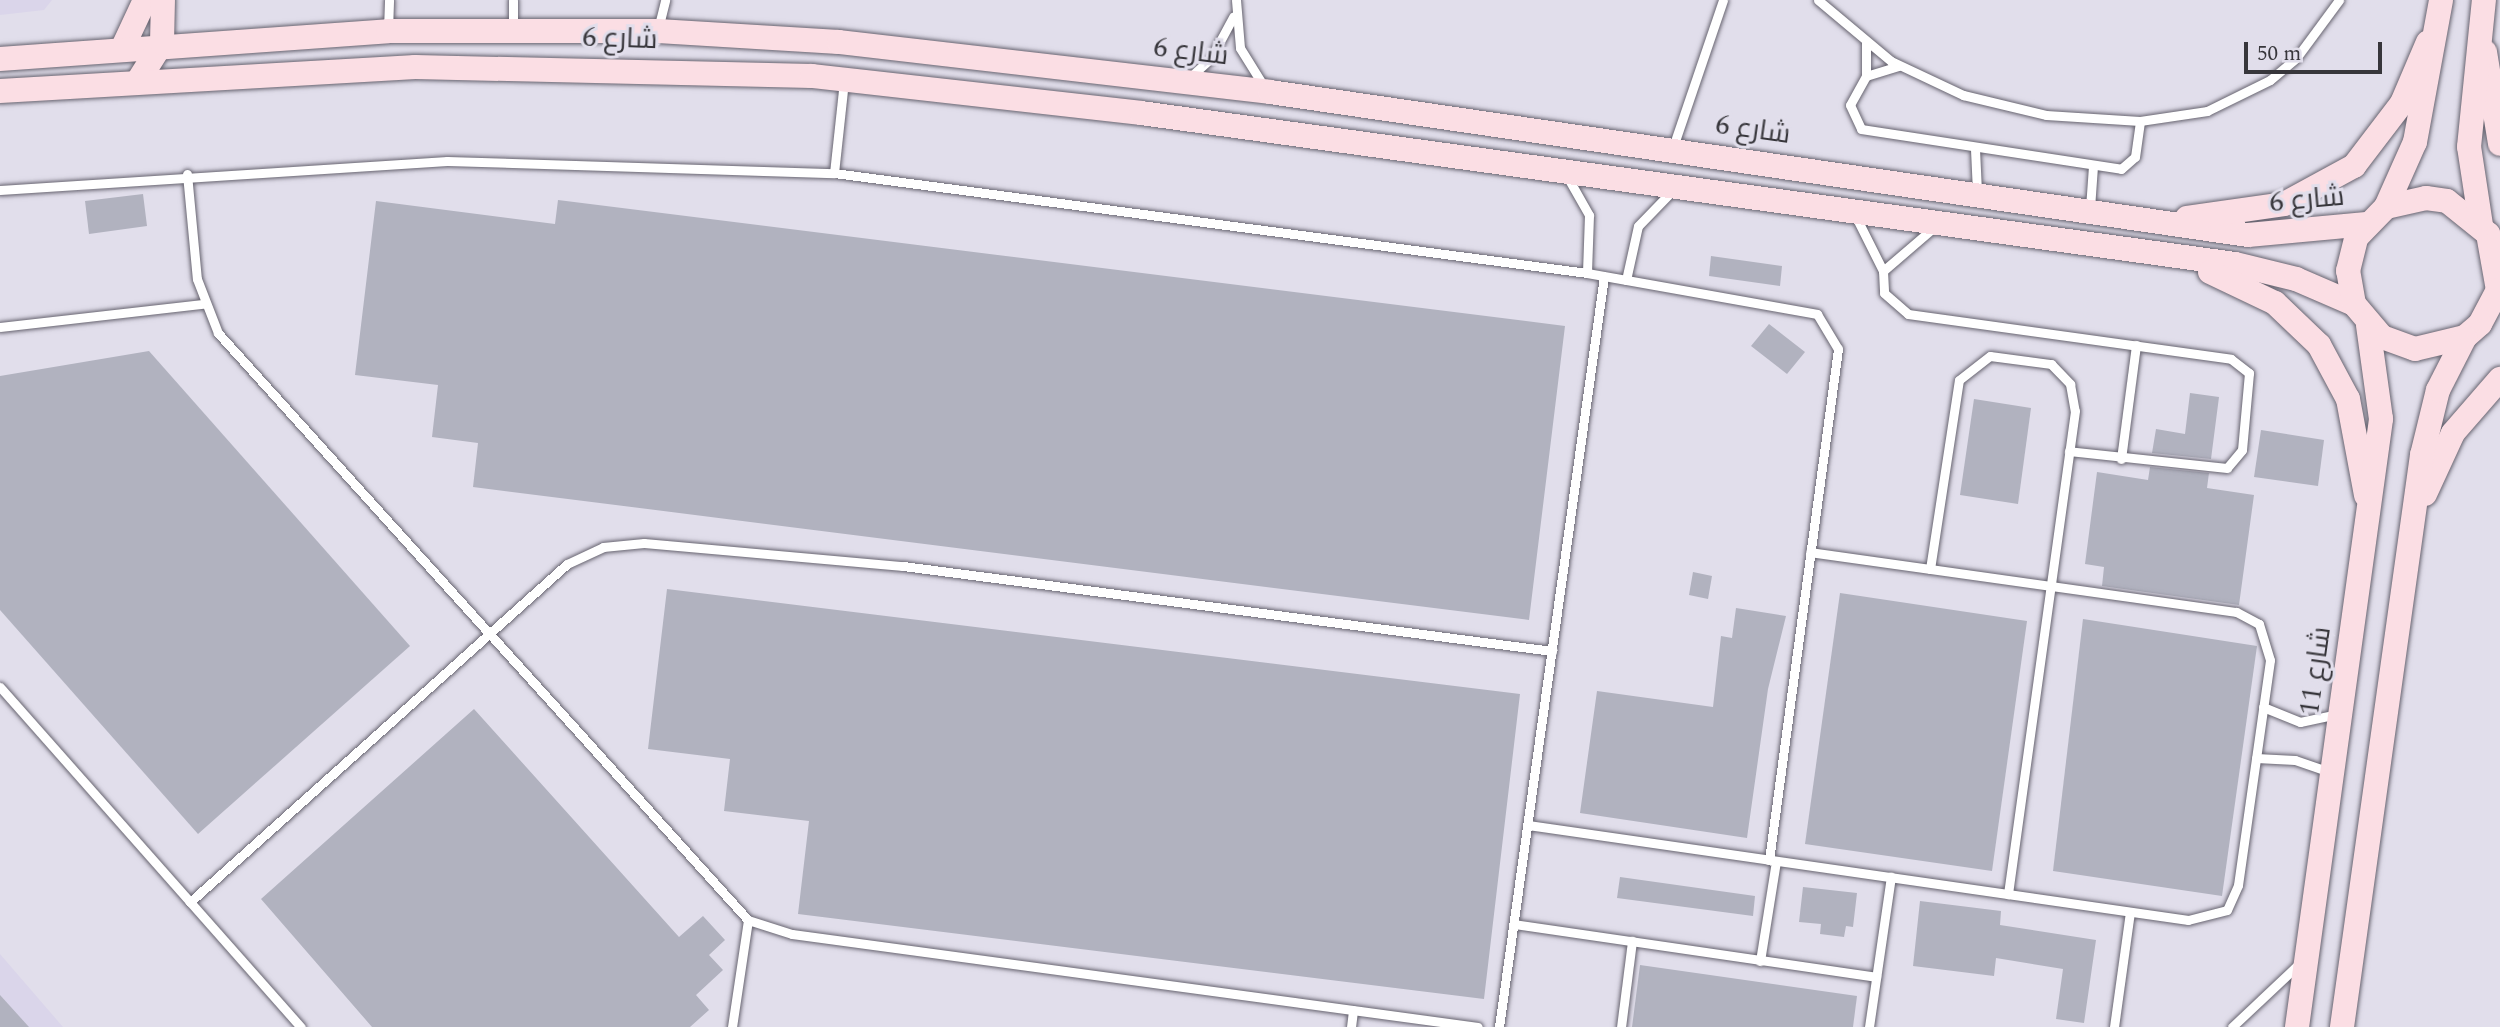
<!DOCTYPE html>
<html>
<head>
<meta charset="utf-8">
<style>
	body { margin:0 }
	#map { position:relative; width:2500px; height:1027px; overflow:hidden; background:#e1deeb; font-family:Spectral,Cairo,serif }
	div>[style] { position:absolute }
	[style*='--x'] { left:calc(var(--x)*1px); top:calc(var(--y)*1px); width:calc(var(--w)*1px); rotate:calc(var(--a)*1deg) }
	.built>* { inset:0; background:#dad5ea }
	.building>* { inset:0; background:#b1b2bf }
	.roads { filter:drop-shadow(0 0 2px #676470) drop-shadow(0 0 2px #676470) }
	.lane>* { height:9px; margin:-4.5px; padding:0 4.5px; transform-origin:4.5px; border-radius:4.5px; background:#fff }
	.secondary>* { height:24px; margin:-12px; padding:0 12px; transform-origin:12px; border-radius:12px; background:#fbdee4 }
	span { translate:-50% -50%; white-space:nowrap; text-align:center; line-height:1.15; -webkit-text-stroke:6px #e1deeb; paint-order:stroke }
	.street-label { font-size:28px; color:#37363b }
	.scale { position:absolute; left:2244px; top:42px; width:138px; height:32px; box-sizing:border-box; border:4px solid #37363b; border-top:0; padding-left:9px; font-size:21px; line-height:24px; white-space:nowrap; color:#37363b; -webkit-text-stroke:5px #e1deeb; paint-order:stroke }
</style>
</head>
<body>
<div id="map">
	<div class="built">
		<div style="clip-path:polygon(0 0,52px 0,44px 10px,0 15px)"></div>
		<div style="clip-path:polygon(0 954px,63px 1027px,0 1027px)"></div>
	</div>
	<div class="building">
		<div style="clip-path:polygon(143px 194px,147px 226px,89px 234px,85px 201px)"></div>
		<div style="clip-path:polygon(558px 200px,1565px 326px,1529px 620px,473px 487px,478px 443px,432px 437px,438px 385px,355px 375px,376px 201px,555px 224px)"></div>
		<div style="clip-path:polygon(1711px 256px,1782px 266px,1780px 286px,1709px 276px)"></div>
		<div style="clip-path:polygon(1769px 324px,1805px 352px,1787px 374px,1751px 346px)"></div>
		<div style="clip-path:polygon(149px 351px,410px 646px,198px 834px,0 610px,0 376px)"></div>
		<div style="clip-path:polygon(2190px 393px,2219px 397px,2211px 459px,2152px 453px,2156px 429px,2185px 434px)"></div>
		<div style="clip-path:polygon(1974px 399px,2031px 408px,2018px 504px,1960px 495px)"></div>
		<div style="clip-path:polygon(2261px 430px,2324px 440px,2318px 486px,2254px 477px)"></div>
		<div style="clip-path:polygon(2150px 467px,2209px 473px,2207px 488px,2254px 495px,2239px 605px,2102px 586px,2104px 567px,2085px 564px,2097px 472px,2148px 480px)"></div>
		<div style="clip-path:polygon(1693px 572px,1712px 576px,1708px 599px,1689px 595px)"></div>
		<div style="clip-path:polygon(667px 589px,1520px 694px,1484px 999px,798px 914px,809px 821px,724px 811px,730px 759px,648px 749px)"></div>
		<div style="clip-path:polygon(1840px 593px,2027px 621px,1992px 871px,1805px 844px)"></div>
		<div style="clip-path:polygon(1736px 608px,1786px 616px,1768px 689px,1747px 838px,1580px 813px,1597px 691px,1713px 707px,1721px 636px,1732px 638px)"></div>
		<div style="clip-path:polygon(2083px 619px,2257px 646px,2222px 896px,2053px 871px)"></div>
		<div style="clip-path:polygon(474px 709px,679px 937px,703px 916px,725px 940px,709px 955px,723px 970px,696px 995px,709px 1010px,690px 1027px,372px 1027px,261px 899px)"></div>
		<div style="clip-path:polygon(1620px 877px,1755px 896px,1753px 916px,1617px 898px)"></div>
		<div style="clip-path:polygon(1803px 887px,1857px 893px,1853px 927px,1846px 926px,1844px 937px,1820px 934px,1821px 924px,1799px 922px)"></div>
		<div style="clip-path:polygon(1920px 901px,2001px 911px,2000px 925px,2096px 940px,2084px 1023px,2056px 1019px,2063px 969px,1996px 958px,1994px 976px,1913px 966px)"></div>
		<div style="clip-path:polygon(1640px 965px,1857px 996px,1853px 1027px,1632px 1027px)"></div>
		<div style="clip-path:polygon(0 995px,29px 1027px,0 1027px)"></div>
	</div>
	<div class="roads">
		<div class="lane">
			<div style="--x:513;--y:0;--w:28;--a:90"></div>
			<div style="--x:1236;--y:0;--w:48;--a:85.2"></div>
			<div style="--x:1240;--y:48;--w:44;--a:58.1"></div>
			<div style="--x:1818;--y:0;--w:95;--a:39.9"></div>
			<div style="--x:1891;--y:61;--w:80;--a:25.3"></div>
			<div style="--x:1963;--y:95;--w:85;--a:13.5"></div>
			<div style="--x:2046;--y:115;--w:94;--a:3.7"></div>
			<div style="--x:2140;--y:121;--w:68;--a:-8.5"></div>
			<div style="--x:2207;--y:111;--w:70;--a:-26.2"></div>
			<div style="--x:2270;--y:80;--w:35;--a:-40"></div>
			<div style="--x:2297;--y:57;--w:71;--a:-53.6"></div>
			<div style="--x:658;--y:29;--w:30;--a:-76"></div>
			<div style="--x:388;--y:30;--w:30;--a:-88"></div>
			<div style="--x:1866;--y:42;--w:34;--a:90"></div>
			<div style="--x:1866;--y:76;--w:33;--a:119"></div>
			<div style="--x:1850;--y:105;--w:26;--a:65"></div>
			<div style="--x:1861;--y:129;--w:263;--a:8.7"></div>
			<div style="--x:2121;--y:169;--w:18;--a:-41"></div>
			<div style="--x:2135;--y:157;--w:36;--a:-82"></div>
			<div style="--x:1866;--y:76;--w:34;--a:-17"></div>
			<div style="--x:1189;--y:78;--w:30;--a:-42"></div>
			<div style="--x:1211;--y:58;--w:47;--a:-61.8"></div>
			<div style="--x:1673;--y:147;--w:155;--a:-71.2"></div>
			<div style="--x:1975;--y:149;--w:43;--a:87.3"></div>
			<div style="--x:834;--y:173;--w:93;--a:-83.8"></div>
			<div style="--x:187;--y:174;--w:105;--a:84.6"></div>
			<div style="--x:197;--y:279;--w:58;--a:68.7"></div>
			<div style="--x:218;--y:333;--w:791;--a:47.92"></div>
			<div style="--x:748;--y:920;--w:46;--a:17.7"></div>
			<div style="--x:792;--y:934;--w:692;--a:7.72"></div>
			<div style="--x:1568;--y:178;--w:43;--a:60.4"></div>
			<div style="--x:1589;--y:215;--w:58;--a:92"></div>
			<div style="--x:0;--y:190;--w:448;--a:-3.7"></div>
			<div style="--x:447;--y:161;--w:387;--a:1.8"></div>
			<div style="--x:834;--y:173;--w:760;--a:7.56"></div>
			<div style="--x:1587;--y:273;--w:234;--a:10.1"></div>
			<div style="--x:1817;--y:314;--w:41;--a:59"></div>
			<div style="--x:1838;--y:349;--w:516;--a:97.69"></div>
			<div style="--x:2090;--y:208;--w:42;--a:-85.9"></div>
			<div style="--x:1855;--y:215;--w:63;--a:63.4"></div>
			<div style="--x:1883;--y:271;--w:22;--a:87"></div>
			<div style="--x:1884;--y:293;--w:32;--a:41"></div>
			<div style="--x:1908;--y:314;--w:326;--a:7.9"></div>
			<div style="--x:2231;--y:359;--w:23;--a:38"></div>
			<div style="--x:2249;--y:373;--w:77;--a:95.2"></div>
			<div style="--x:2242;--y:450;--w:23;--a:130"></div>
			<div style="--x:2227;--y:468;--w:159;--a:-173.9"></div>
			<div style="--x:1883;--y:271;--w:65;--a:-40.6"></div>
			<div style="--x:1626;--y:280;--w:55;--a:-77.5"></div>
			<div style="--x:1638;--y:226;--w:47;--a:-45.9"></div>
			<div style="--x:0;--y:327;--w:204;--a:-6.5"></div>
			<div style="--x:2121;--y:459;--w:115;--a:-82.5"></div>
			<div style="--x:1930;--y:569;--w:191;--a:-81.3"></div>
			<div style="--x:1959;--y:380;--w:39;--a:-38"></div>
			<div style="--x:1990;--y:356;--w:62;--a:7.5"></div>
			<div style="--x:2051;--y:364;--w:28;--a:46"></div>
			<div style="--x:2070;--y:384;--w:27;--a:80"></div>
			<div style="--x:2075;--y:411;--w:488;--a:97.9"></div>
			<div style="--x:0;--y:687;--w:454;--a:48.5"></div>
			<div style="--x:2263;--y:707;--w:40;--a:22"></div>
			<div style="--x:2300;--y:722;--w:39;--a:-12"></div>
			<div style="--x:2256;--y:758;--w:39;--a:3"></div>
			<div style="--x:2295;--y:760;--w:36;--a:19"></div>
			<div style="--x:1528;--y:825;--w:667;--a:8.19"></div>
			<div style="--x:2188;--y:920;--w:40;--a:-14.4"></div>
			<div style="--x:2227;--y:910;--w:27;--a:-66"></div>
			<div style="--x:2238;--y:885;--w:227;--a:-81.9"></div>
			<div style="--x:2270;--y:660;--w:38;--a:-107"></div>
			<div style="--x:2259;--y:624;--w:26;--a:-152"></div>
			<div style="--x:2236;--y:612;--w:430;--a:-172"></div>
			<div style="--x:190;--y:902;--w:506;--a:-41.88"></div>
			<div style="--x:567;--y:564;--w:40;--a:-25"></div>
			<div style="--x:603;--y:547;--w:41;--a:-5.6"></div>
			<div style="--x:644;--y:543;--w:260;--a:5.1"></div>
			<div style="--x:903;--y:566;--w:655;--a:7.46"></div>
			<div style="--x:1514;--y:924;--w:366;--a:8.3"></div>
			<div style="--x:1760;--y:961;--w:101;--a:-80.9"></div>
			<div style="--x:732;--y:1027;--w:108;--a:-81.5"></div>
			<div style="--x:1351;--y:1027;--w:17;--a:-83"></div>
			<div style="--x:1499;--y:1027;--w:758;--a:-82.04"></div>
			<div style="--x:1621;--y:1027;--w:87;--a:-82.7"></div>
			<div style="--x:1869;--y:1027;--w:152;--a:-81.7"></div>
			<div style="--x:2114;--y:1027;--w:116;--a:-82.1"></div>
			<div style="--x:2232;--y:1027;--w:93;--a:-43.3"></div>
		</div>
		<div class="secondary">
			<div style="--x:123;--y:47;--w:52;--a:-64.9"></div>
			<div style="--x:2485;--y:52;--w:93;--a:80.7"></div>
			<div style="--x:0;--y:59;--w:389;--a:-4.1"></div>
			<div style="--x:388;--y:31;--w:270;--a:0"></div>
			<div style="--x:658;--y:31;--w:181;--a:3.5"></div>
			<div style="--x:839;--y:42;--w:434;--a:6.6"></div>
			<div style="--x:1270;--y:92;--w:988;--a:8.32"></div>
			<div style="--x:2248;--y:235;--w:119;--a:-5.3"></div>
			<div style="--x:138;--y:81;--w:45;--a:-57.7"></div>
			<div style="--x:162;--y:43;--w:43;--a:-88.7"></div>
			<div style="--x:0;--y:91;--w:416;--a:-3.3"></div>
			<div style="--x:415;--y:67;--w:397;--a:1.3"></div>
			<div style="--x:812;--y:76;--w:331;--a:6.4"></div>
			<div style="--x:1141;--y:113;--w:1104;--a:7.86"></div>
			<div style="--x:2235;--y:264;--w:63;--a:13.8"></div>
			<div style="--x:2296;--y:279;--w:63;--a:23.3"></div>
			<div style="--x:2386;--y:207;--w:41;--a:-12.7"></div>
			<div style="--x:2426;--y:198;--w:21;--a:8"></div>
			<div style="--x:2447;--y:201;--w:53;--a:38.8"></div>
			<div style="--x:2488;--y:234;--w:57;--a:79.9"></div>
			<div style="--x:2498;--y:290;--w:38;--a:118"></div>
			<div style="--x:2480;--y:324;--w:20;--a:139"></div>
			<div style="--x:2465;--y:337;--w:51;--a:166.5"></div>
			<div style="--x:2415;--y:349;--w:35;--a:-160"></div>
			<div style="--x:2382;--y:337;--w:43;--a:-130.3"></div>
			<div style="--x:2354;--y:304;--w:34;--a:-100"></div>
			<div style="--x:2348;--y:271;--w:34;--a:-76"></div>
			<div style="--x:2356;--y:238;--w:43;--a:-45.9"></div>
			<div style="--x:2386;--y:207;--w:71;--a:-66"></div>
			<div style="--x:2415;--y:142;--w:144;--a:-79.6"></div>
			<div style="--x:2187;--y:218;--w:98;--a:-8.2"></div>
			<div style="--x:2284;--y:204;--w:80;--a:-28.5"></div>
			<div style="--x:2354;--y:166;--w:79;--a:-52.7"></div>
			<div style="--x:2402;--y:103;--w:66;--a:-66.9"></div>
			<div style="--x:2481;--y:225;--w:79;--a:-98.7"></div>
			<div style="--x:2469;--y:147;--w:148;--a:-84.2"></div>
			<div style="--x:2210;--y:272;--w:72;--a:25.5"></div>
			<div style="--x:2275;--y:303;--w:61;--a:43.7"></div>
			<div style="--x:2319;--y:345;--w:61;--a:61.8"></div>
			<div style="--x:2348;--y:399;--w:98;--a:79.4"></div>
			<div style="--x:2425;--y:494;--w:67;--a:-65.3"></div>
			<div style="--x:2453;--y:433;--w:72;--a:-49"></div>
			<div style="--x:2297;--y:1027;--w:614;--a:-82.13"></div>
			<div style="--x:2381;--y:419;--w:95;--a:-97.9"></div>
			<div style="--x:2342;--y:1027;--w:578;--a:-82.04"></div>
			<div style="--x:2422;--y:455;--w:67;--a:-76.2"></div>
			<div style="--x:2438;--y:390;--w:59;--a:-63"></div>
		</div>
	</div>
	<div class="street-label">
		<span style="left:620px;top:39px;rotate:2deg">شارع 6</span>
		<span style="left:1191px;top:52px;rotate:7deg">شارع 6</span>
		<span style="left:1753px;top:130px;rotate:8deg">شارع 6</span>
		<span style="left:2307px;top:200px;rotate:-5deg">شارع 6</span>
		<span style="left:2316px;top:671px;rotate:-82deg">شارع 11</span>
	</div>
	<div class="scale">50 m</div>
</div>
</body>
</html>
